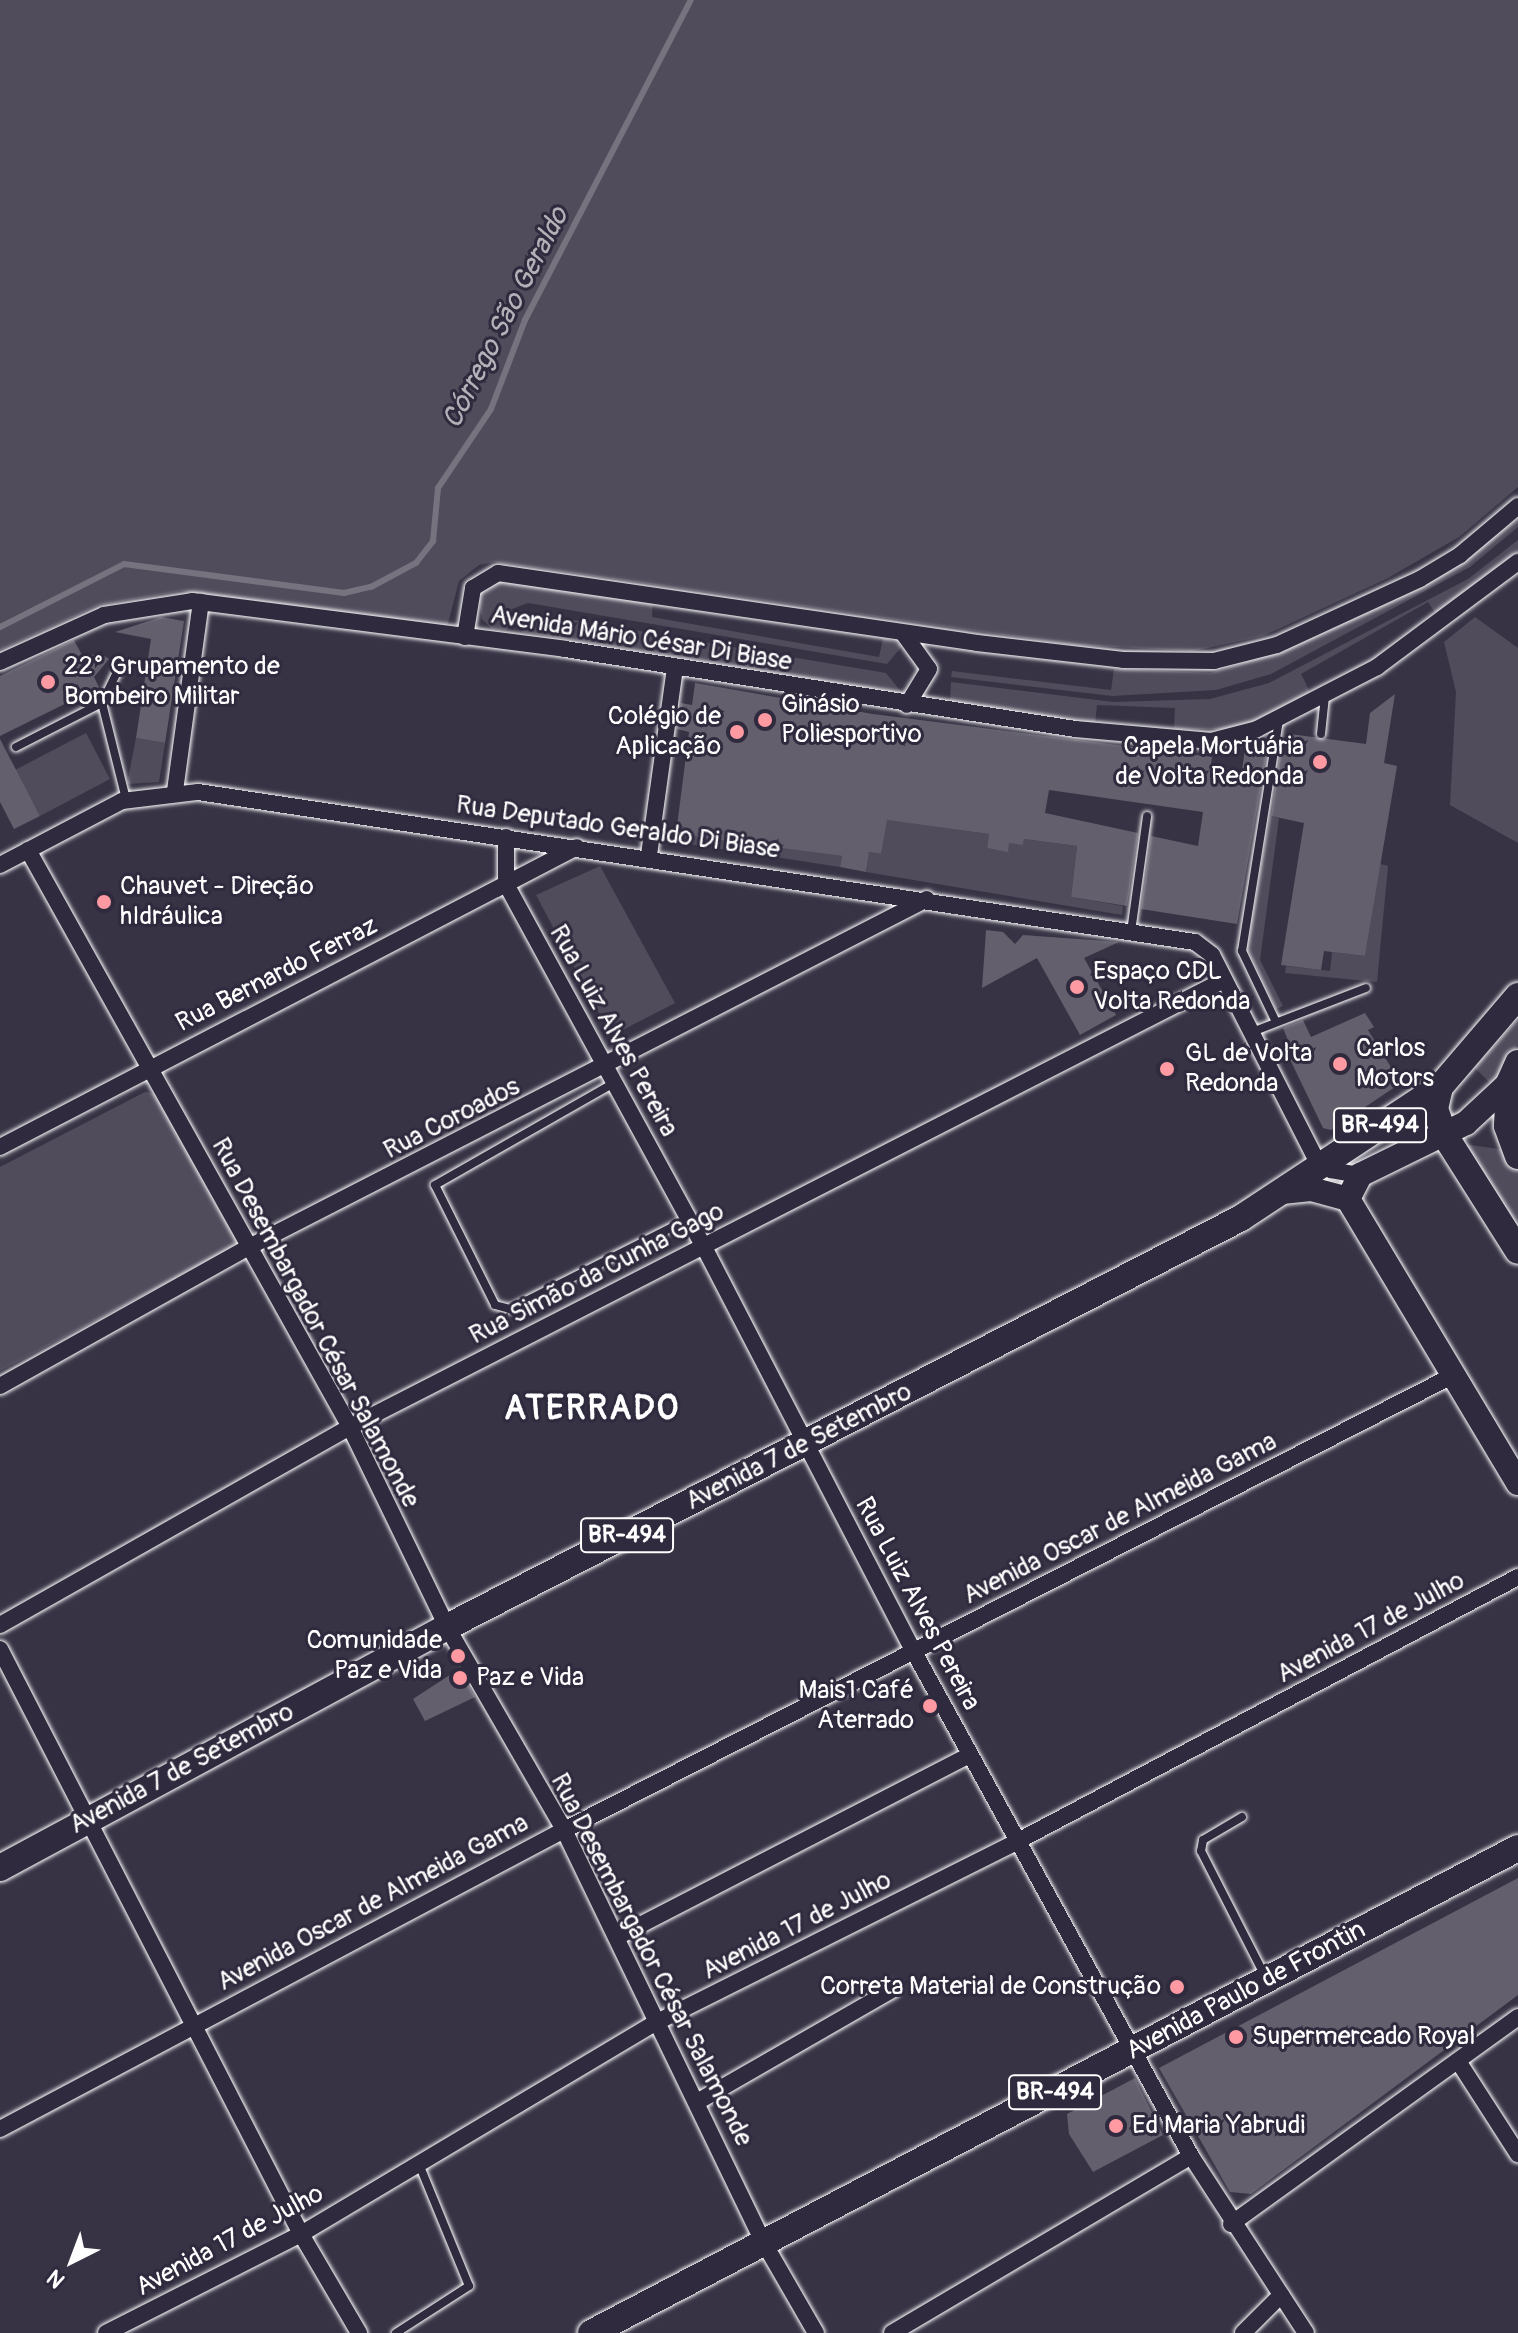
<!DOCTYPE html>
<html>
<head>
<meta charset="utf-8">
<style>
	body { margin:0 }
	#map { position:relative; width:1518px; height:2333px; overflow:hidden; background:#373345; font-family:Pangolin,sans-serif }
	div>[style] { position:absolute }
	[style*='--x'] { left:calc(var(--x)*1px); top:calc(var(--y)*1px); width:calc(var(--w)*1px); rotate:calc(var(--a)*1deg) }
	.green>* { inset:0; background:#514c5c }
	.stream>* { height:6px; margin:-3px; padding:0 3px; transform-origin:3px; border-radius:3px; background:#76737f }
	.building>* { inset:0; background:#635f6d }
	.roads { filter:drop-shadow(0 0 2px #fff) drop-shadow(0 0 2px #fff) }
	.lane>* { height:8px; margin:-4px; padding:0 4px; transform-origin:4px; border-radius:4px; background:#2f2a3d }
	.street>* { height:16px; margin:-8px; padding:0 8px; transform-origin:8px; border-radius:8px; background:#2f2a3d }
	.secondary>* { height:24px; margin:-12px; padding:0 12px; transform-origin:12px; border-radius:12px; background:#2f2a3d }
	.primary>* { height:26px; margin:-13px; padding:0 13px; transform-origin:13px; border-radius:13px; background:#2f2a3d }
	.dots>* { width:22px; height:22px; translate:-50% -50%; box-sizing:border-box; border:4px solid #2f2a3d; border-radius:50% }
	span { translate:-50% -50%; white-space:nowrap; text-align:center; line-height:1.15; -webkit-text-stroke:6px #2f2a3d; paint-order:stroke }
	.shield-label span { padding:2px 6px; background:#2f2a3d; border:2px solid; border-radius:6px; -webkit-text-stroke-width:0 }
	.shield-label { font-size:24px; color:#fff; font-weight:700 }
	.street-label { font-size:26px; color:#fff }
	.poi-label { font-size:26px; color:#fff }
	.left { translate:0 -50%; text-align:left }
	.right { translate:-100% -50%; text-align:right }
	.water-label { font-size:28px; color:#b4b2b9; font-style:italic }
	.district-label { font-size:34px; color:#fff; font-weight:700; letter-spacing:2px }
	.north { position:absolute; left:32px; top:2221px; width:80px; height:80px; -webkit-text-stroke:6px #2f2a3d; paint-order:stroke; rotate:222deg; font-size:22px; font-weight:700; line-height:32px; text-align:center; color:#fff }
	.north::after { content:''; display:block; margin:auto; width:28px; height:36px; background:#fff; clip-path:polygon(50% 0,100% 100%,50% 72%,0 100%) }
</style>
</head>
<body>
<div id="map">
	<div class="green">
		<div style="clip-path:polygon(0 0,1518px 0,1518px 487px,1459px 537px,1388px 578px,1263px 636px,1194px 651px,1074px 645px,495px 562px,479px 565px,459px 581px,447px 627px,181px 591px,99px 605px,0 650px)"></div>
		<div style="clip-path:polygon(1518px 519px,1518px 527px,1470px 567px,1271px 674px,1216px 690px,1112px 696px,951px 677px,952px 671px,1111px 690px,1114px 669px,1211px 673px,1269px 655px,1420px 588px)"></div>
		<div style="clip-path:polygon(1518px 540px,1518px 552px,1438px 617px,1428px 602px,1301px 674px,1311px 694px,1236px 729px,1174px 729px,1175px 708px,1097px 705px,1095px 724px,950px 702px,951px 682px,1113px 702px,1210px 699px,1269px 683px,1468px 579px)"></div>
		<div style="clip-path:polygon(500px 580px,653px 600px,652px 617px,879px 657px,883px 638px,903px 645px,887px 664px,528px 603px,512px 609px,507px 630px,492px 629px,482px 619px,479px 601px,484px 588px)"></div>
		<div style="clip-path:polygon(539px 614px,886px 673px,903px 694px,522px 632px,526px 617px)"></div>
		<div style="clip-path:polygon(1475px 617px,1518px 648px,1518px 843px,1450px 805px,1456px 692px,1444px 642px)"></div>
		<div style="clip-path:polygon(86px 733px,110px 779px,40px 816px,15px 770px)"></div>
		<div style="clip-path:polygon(136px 738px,165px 743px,159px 782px,127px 784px)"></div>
		<div style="clip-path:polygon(1270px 816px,1279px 818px,1260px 960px,1283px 1006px,1276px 1009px,1247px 947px)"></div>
		<div style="clip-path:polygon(875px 818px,989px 834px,987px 848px,1007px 851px,1010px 836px,1023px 844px,1024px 839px,1077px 846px,1071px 897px,1123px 906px,1122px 915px,866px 872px,869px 852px,881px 854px,883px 841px)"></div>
		<div style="clip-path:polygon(664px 832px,842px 856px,840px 867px,663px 840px)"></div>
		<div style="clip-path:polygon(1380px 864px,1388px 866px,1377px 982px,1285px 973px,1286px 966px,1330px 971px,1332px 952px,1365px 956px)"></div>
		<div style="clip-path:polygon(600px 866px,675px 1003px,611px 1036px,536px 895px)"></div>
		<div style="clip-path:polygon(1518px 1019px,1518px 1044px,1494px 1087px,1475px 1068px)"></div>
		<div style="clip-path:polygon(145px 1092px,158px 1094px,237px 1239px,230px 1249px,0 1371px,0 1167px)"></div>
		<div style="clip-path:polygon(1463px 1144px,1506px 1150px,1518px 1169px,1518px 1246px)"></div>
	</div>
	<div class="stream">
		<div style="--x:0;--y:627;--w:139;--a:-26.9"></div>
		<div style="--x:124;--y:564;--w:222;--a:7.5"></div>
		<div style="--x:344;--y:593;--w:28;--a:-13"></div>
		<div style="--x:371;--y:587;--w:51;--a:-28.1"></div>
		<div style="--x:416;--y:563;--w:28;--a:-52"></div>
		<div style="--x:433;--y:541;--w:53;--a:-84.6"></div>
		<div style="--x:438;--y:488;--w:95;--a:-56.1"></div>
		<div style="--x:491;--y:409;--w:95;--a:-69.1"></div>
		<div style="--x:525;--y:320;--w:360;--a:-62.6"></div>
	</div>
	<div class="building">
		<div style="clip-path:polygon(161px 617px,184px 621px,165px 743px,136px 738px,151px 639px,115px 632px)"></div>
		<div style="clip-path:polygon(74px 640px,83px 657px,100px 653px,109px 659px,94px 677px,99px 687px,0 736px,0 676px)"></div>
		<div style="clip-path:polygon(695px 683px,873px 714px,1212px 757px,1211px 766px,1242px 771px,1245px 748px,1267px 752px,1237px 924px,1141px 909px,1151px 836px,1198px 846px,1203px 812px,1049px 790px,1045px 813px,1138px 833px,1127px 906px,1071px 897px,1077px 846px,1024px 839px,1023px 845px,1009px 843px,1008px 852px,987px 848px,989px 834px,887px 820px,881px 854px,869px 852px,866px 872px,840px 867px,842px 856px,676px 834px,689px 732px,677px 729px,681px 703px,692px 705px)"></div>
		<div style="clip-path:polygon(1395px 694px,1384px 763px,1397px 766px,1365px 956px,1324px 951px,1321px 970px,1281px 965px,1304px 823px,1271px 816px,1280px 754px,1287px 755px,1290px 734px,1366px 744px,1370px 713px)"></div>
		<div style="clip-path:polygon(0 739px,40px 816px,14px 829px,0 802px)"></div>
		<div style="clip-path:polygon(986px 930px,1003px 932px,1015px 944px,1023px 935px,1119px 942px,1084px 958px,1116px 1015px,1080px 1035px,1037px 958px,982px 988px)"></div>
		<div style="clip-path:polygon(1365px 1013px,1374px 1027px,1368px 1030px,1397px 1077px,1395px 1087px,1331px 1130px,1323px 1128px,1286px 1051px,1291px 1048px,1283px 1028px,1303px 1020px,1311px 1037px)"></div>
		<div style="clip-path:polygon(459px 1669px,475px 1697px,425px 1721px,413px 1699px)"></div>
		<div style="clip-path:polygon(1518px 1878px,1518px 1995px,1251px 2194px,1230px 2192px,1159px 2068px)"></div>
		<div style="clip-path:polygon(1135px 2078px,1163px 2135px,1093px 2172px,1069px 2134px,1067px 2114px)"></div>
	</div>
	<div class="roads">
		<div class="lane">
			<div style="--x:102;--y:703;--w:43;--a:-64"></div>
			<div style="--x:1321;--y:734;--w:38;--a:-84"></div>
			<div style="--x:16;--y:747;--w:97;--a:-27.1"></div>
			<div style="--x:102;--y:703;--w:99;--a:76"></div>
			<div style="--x:1131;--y:932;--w:117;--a:-82.1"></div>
			<div style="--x:1276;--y:1022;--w:79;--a:-115.6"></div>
			<div style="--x:1242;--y:951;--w:235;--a:-80.9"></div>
			<div style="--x:1252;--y:1032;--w:122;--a:-21.1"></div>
			<div style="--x:614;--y:1083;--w:206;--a:150.3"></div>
			<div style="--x:435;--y:1185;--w:134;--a:63.4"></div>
			<div style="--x:495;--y:1305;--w:16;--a:15"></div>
			<div style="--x:510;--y:1309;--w:199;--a:-26.8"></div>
			<div style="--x:1242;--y:1817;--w:45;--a:149.5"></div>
			<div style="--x:1203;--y:1840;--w:11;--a:100"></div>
			<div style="--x:1201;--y:1851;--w:140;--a:62.9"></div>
			<div style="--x:396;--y:2333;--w:87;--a:-32.8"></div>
			<div style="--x:469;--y:2286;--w:132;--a:-112.3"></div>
		</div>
		<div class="street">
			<div style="--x:903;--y:633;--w:44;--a:54.2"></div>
			<div style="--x:929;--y:669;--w:42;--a:121.4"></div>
			<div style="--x:465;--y:637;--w:50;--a:-80.7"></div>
			<div style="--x:473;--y:588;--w:29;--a:-31"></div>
			<div style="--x:498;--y:573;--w:484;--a:8.3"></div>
			<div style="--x:977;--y:643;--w:147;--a:6.6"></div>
			<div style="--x:1123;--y:660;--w:91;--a:0.6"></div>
			<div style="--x:1214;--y:661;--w:65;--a:-14.3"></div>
			<div style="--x:1277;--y:645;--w:157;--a:-24.8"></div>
			<div style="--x:1420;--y:579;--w:47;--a:-31"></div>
			<div style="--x:1460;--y:555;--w:76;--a:-40.2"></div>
			<div style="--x:0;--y:662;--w:114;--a:-24.3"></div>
			<div style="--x:104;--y:615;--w:89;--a:-9"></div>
			<div style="--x:192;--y:601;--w:376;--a:7.3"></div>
			<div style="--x:565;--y:649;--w:516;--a:8.91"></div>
			<div style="--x:1075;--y:729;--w:137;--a:5"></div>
			<div style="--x:1211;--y:741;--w:48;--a:-14.6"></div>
			<div style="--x:1257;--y:729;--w:135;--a:-27.3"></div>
			<div style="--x:1377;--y:667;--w:176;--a:-36.7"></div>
			<div style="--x:175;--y:791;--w:191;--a:-82.2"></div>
			<div style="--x:506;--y:837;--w:47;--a:90"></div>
			<div style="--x:506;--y:884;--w:413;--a:61.4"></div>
			<div style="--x:704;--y:1247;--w:456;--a:62.6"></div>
			<div style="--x:914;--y:1652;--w:575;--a:61.21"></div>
			<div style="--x:1191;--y:2156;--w:211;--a:57"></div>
			<div style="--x:28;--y:850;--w:661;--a:60.84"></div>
			<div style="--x:350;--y:1427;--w:222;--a:64.1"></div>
			<div style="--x:447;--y:1627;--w:234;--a:60"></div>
			<div style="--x:564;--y:1830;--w:459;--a:64.2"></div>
			<div style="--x:764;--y:2243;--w:104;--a:60"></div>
			<div style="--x:649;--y:855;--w:190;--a:-82.1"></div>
			<div style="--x:0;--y:865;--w:138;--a:-27.7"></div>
			<div style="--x:122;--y:801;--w:77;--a:-6.8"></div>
			<div style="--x:198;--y:792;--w:1008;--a:8.56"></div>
			<div style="--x:1195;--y:942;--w:21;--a:37"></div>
			<div style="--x:1212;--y:955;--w:229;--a:63"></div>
			<div style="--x:1316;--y:1159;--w:19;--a:36"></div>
			<div style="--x:1331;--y:1170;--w:29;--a:10"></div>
			<div style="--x:0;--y:1147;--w:650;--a:-27.47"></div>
			<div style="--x:0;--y:1386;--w:283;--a:-29.2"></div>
			<div style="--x:247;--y:1248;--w:764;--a:-27.17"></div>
			<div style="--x:0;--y:1625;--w:402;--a:-29.5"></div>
			<div style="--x:350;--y:1427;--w:982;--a:-27.09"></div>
			<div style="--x:0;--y:1649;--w:658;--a:62.77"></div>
			<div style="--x:301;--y:2234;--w:115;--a:59.6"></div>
			<div style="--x:617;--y:1937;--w:397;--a:-27.3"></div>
			<div style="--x:1458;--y:2061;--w:111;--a:57.2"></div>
			<div style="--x:697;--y:2102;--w:225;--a:-29.9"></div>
			<div style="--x:0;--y:2129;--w:638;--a:-27.93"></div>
			<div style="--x:564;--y:1830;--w:1000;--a:-27.08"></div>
			<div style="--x:1231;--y:2224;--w:354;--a:-35.8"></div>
			<div style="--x:106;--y:2333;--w:219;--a:-26.9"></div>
			<div style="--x:301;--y:2234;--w:417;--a:-30.8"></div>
			<div style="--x:659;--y:2021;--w:399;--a:-26.6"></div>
			<div style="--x:1016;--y:1842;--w:568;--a:-27.83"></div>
			<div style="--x:892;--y:2333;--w:347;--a:-30.6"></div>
			<div style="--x:1243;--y:2333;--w:54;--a:-45"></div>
		</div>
		<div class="secondary">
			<div style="--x:1282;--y:1192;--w:29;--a:-6"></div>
			<div style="--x:1311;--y:1189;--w:38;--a:15"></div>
			<div style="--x:1348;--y:1199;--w:331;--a:59.1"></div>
			<div style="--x:1348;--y:1199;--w:27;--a:-63"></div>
			<div style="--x:1360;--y:1175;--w:118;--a:-26.1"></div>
			<div style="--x:1466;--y:1123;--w:59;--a:-42.9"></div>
		</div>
		<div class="primary">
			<div style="--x:1518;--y:1063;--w:22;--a:114"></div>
			<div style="--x:1509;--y:1083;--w:43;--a:92.7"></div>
			<div style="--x:1507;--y:1126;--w:32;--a:70"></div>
			<div style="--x:1440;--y:1087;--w:23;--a:103"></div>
			<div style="--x:1435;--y:1109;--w:27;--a:70"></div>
			<div style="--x:1444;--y:1134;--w:138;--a:57.7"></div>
			<div style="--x:0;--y:1868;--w:508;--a:-28.33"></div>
			<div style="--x:447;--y:1627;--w:893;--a:-27.25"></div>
			<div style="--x:1241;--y:1218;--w:238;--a:-33.4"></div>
			<div style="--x:1440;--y:1087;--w:120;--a:-49.4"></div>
			<div style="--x:591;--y:2333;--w:1046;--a:-27.62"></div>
		</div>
	</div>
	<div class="dots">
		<div style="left:48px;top:682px;background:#ff9aa2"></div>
		<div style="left:765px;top:720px;background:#ff9aa2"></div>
		<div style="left:737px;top:732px;background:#ff9aa2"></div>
		<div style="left:1320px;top:762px;background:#ff9aa2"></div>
		<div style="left:104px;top:902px;background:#ff9aa2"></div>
		<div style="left:1077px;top:987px;background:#ff9aa2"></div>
		<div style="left:1340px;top:1064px;background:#ff9aa2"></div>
		<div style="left:1167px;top:1069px;background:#ff9aa2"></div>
		<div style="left:458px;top:1656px;background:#ff9aa2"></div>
		<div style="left:460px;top:1678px;background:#ff9aa2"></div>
		<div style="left:930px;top:1706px;background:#ff9aa2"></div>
		<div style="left:1177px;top:1987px;background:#ff9aa2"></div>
		<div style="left:1236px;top:2037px;background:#ff9aa2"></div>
		<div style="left:1116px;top:2126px;background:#ff9aa2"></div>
	</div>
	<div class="shield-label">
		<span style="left:1380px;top:1125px">BR-494</span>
		<span style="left:627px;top:1535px">BR-494</span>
		<span style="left:1055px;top:2092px">BR-494</span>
	</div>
	<div class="street-label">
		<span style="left:641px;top:639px;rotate:9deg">Avenida Mário César Di Biase</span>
		<span style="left:618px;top:828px;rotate:8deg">Rua Deputado Geraldo Di Biase</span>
		<span style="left:277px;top:975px;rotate:-27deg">Rua Bernardo Ferraz</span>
		<span style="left:613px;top:1031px;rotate:61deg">Rua Luiz Alves Pereira</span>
		<span style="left:452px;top:1119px;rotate:-27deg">Rua Coroados</span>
		<span style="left:597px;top:1274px;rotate:-27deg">Rua Simão da Cunha Gago</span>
		<span style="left:315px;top:1323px;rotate:62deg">Rua Desembargador César Salamonde</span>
		<span style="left:799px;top:1447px;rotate:-27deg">Avenida 7 de Setembro</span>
		<span style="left:1120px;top:1519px;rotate:-27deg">Avenida Oscar de Almeida Gama</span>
		<span style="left:917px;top:1604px;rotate:62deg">Rua Luiz Alves Pereira</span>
		<span style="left:1371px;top:1628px;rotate:-28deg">Avenida 17 de Julho</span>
		<span style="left:182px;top:1769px;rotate:-28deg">Avenida 7 de Setembro</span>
		<span style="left:373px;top:1903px;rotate:-28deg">Avenida Oscar de Almeida Gama</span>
		<span style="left:797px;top:1926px;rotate:-27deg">Avenida 17 de Julho</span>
		<span style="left:651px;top:1960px;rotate:63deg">Rua Desembargador César Salamonde</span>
		<span style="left:1246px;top:1991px;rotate:-28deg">Avenida Paulo de Frontin</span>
		<span style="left:230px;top:2241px;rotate:-28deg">Avenida 17 de Julho</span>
	</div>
	<div class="poi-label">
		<span class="left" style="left:64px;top:682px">22° Grupamento de<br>Bombeiro Militar</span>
		<span class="left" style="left:781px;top:720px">Ginásio<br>Poliesportivo</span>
		<span class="right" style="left:721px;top:732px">Colégio de<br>Aplicação</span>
		<span class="right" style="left:1304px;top:762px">Capela Mortuária<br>de Volta Redonda</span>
		<span class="left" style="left:120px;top:902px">Chauvet - Direção<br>hIdráulica</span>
		<span class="left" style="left:1093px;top:987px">Espaço CDL<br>Volta Redonda</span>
		<span class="left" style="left:1356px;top:1064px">Carlos<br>Motors</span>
		<span class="left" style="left:1185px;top:1069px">GL de Volta<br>Redonda</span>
		<span class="right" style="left:442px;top:1656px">Comunidade<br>Paz e Vida</span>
		<span class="left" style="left:476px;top:1678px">Paz e Vida</span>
		<span class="right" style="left:914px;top:1706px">Mais1 Café<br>Aterrado</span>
		<span class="right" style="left:1161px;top:1987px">Correta Material de Construção</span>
		<span class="left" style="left:1252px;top:2037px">Supermercado Royal</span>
		<span class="left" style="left:1132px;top:2126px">Ed Maria Yabrudi</span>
	</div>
	<div class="water-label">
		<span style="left:506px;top:318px;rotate:-63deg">Córrego São Geraldo</span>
	</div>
	<div class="district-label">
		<span style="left:592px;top:1409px">ATERRADO</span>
	</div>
	<div class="north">N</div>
</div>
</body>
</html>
